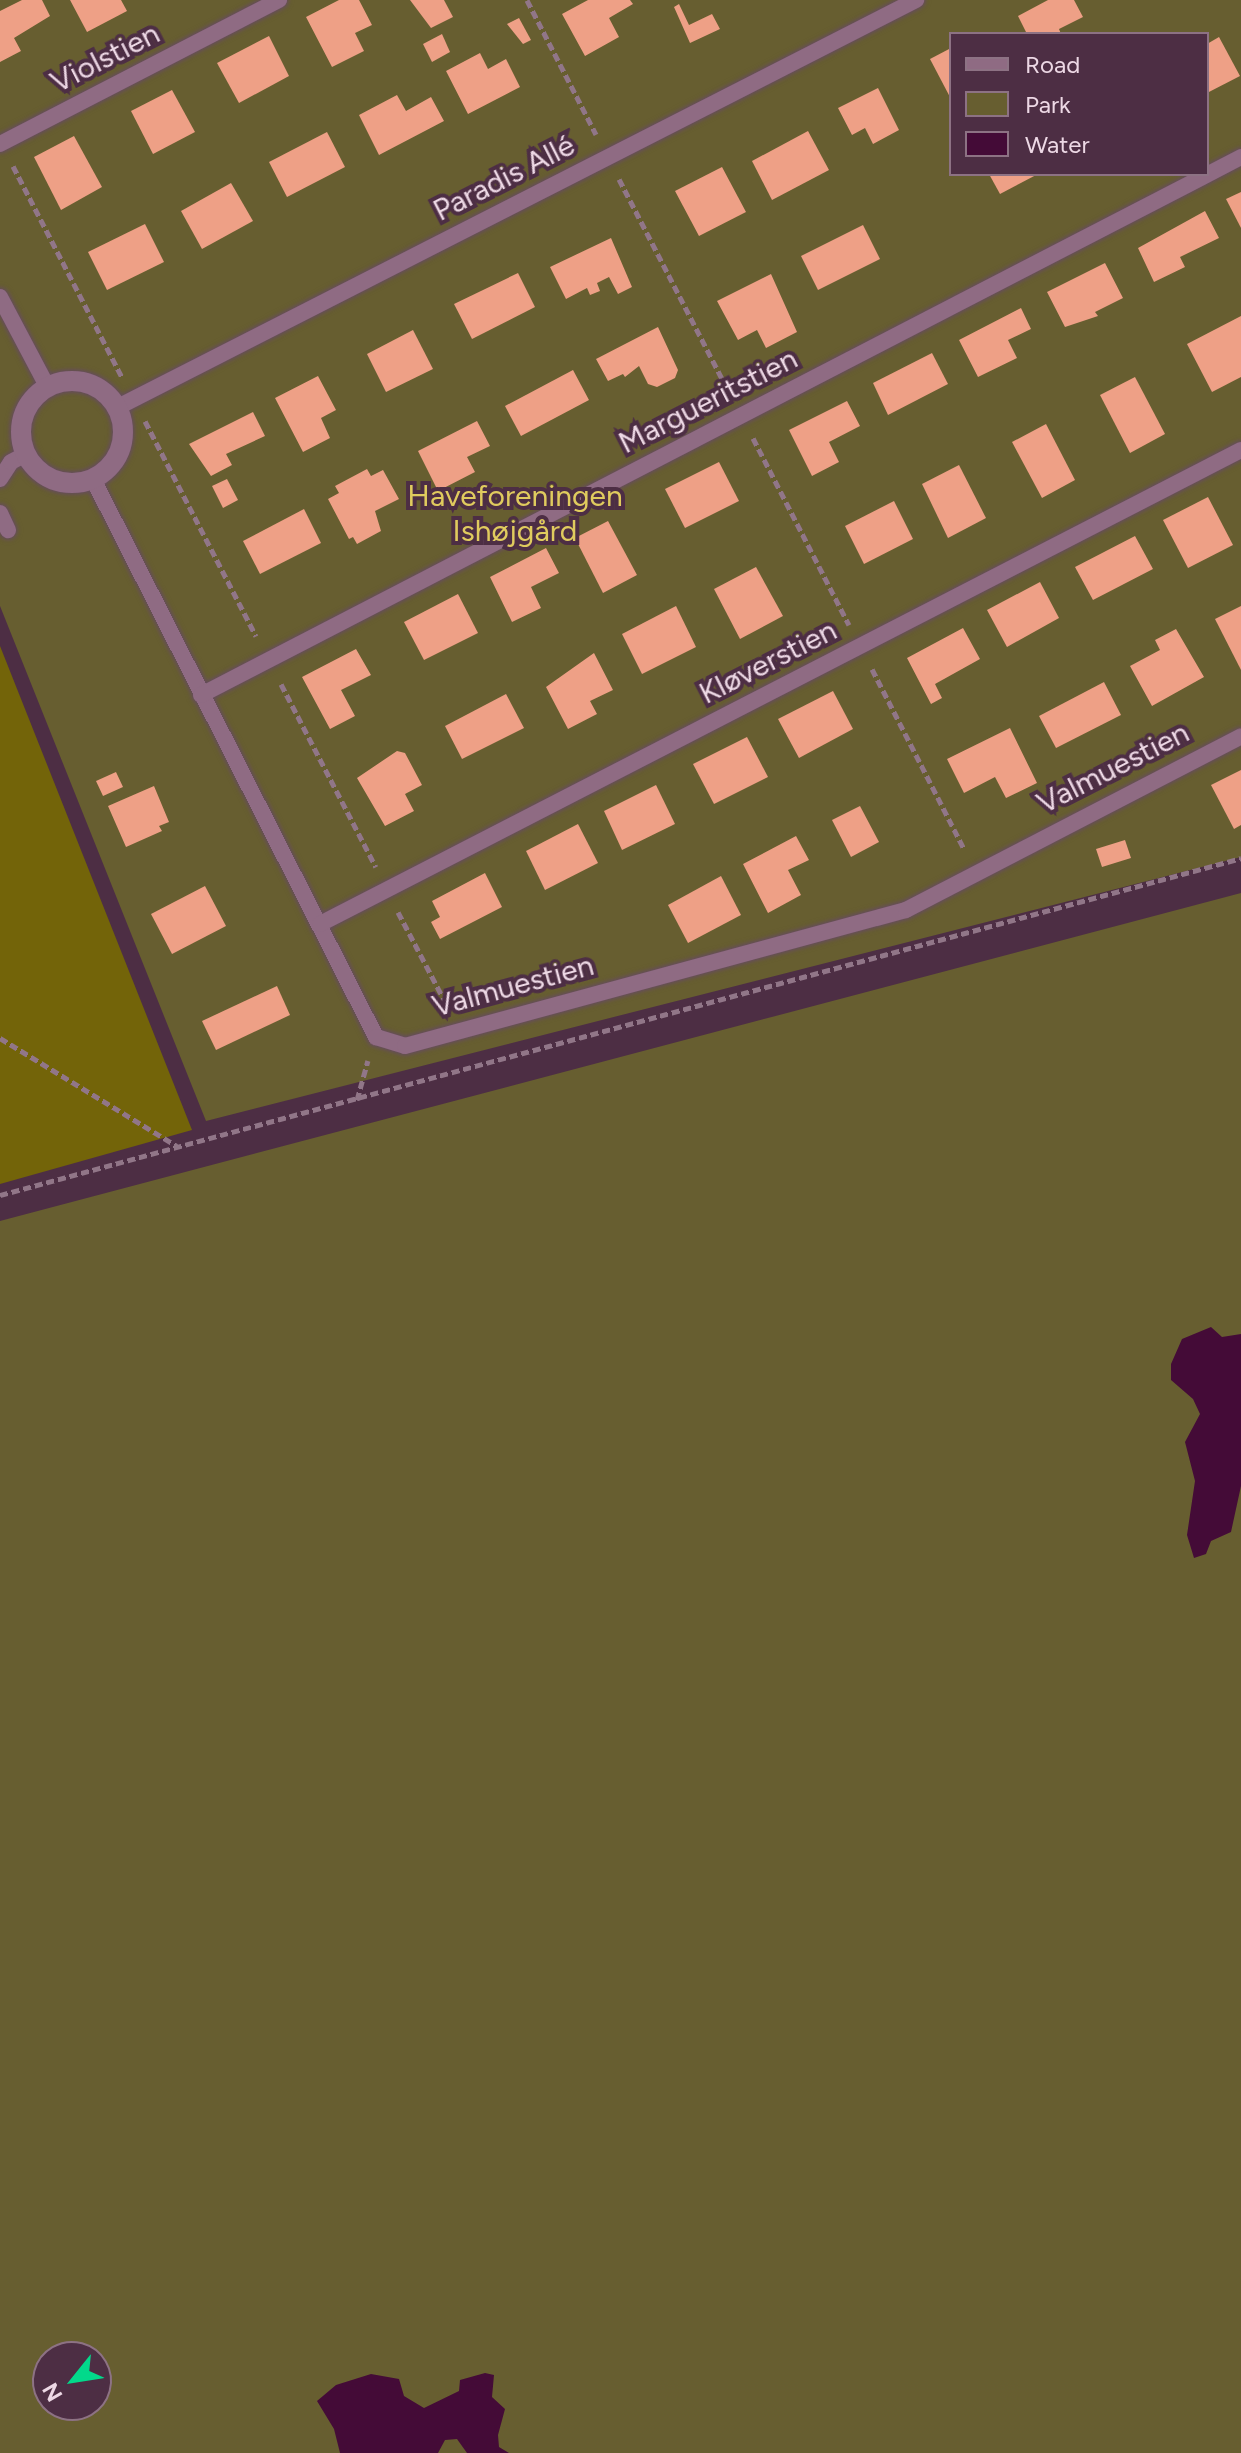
<!DOCTYPE html>
<html>
<head>
<meta charset="utf-8">
<style>
	body { margin:0 }
	#map { position:relative; width:1241px; height:2453px; overflow:hidden; background:#4d2e44; font-family:Figtree,sans-serif }
	div>[style] { position:absolute }
	[style*='--x'] { left:calc(var(--x)*1px); top:calc(var(--y)*1px); width:calc(var(--w)*1px); rotate:calc(var(--a)*1deg) }
	.green>* { inset:0; background:#675e30 }
	.forest>* { inset:0; background:#736409 }
	.water>* { inset:0; background:#440b37 }
	.building>* { inset:0; background:#eea086 }
	.path>* { height:5px; margin-top:-2.5px; transform-origin:0; background:repeating-linear-gradient(90deg,#917688 0 8px,transparent 0 12px) }
	.roads { filter:drop-shadow(0 0 2px #664c5e) drop-shadow(0 0 2px #664c5e) }
	.lane>* { height:16px; margin:-8px; padding:0 8px; transform-origin:8px; border-radius:8px; background:#8f6b83 }
	.street>* { height:20px; margin:-10px; padding:0 10px; transform-origin:10px; border-radius:10px; background:#8f6b83 }
	.street>.ring { margin:-10px; padding:0; box-sizing:content-box; background:none; border:20px solid #8f6b83; border-radius:50% }
	span { translate:-50% -50%; white-space:nowrap; text-align:center; line-height:1.15; -webkit-text-stroke:8px #4d2e44; paint-order:stroke }
	.street-label { font-size:30px; color:#edd8e5 }
	.park-label { font-size:30px; color:#e0cb5e }
	.legend { position:absolute; left:949px; top:32px; width:260px; height:144px; box-sizing:border-box; background:#4d2e44; border:2px solid #8d7284; margin:0; padding:10px 14px; list-style:none; font-size:24px; color:#edd8e5 }
	.legend li { display:flex; align-items:center; gap:16px; height:40px }
	.legend b { width:40px; border:2px solid #8d7284 }
	.north { position:absolute; left:32px; top:2341px; width:80px; height:80px; box-sizing:border-box; background:#4d2e44; border:2px solid #8d7284; border-radius:50%; rotate:240deg; font-size:22px; font-weight:700; line-height:32px; text-align:center; color:#edd8e5 }
	.north::after { content:''; display:block; margin:auto; width:28px; height:36px; background:#02d98b; clip-path:polygon(50% 0,100% 100%,50% 72%,0 100%) }
</style>
</head>
<body>
<div id="map">
	<div class="green">
		<div style="clip-path:polygon(evenodd,0 0,1241px 0,1241px 857px,206px 1121px,0 606px,0 0,951px 34px,1207px 34px,1207px 174px,951px 174px,951px 34px)"></div>
		<div style="clip-path:polygon(evenodd,1241px 893px,1241px 2453px,0 2453px,0 1221px,1241px 893px,48px 2357px,96px 2357px,96px 2405px,48px 2405px,48px 2357px)"></div>
	</div>
	<div class="forest">
		<div style="clip-path:polygon(0 646px,192px 1130px,0 1184px)"></div>
	</div>
	<div class="water">
		<div style="clip-path:polygon(1211px 1327px,1222px 1337px,1241px 1334px,1241px 1486px,1231px 1532px,1211px 1541px,1206px 1554px,1194px 1558px,1187px 1535px,1195px 1481px,1185px 1442px,1200px 1414px,1193px 1399px,1171px 1380px,1171px 1364px,1182px 1339px)"></div>
		<div style="clip-path:polygon(485px 2373px,494px 2375px,492px 2397px,505px 2409px,498px 2435px,499px 2447px,509px 2453px,467px 2453px,457px 2439px,445px 2440px,438px 2453px,340px 2453px,334px 2429px,317px 2401px,336px 2385px,371px 2374px,399px 2379px,404px 2396px,424px 2408px,459px 2391px,460px 2380px)"></div>
	</div>
	<div class="building">
		<div style="clip-path:polygon(22px 0,42px 0,50px 16px,14px 38px,21px 51px,0 62px,0 11px)"></div>
		<div style="clip-path:polygon(70px 0,121px 0,127px 11px,87px 32px)"></div>
		<div style="clip-path:polygon(339px 0,359px 0,372px 25px,355px 33px,364px 51px,332px 67px,306px 17px)"></div>
		<div style="clip-path:polygon(410px 0,444px 0,453px 17px,431px 28px)"></div>
		<div style="clip-path:polygon(588px 0,630px 0,633px 4px,609px 18px,619px 37px,585px 56px,562px 14px)"></div>
		<div style="clip-path:polygon(1048px 0,1074px 0,1083px 17px,1059px 29px,1061px 34px,1027px 34px,1018px 16px)"></div>
		<div style="clip-path:polygon(679px 4px,689px 25px,712px 14px,720px 29px,690px 43px,674px 7px)"></div>
		<div style="clip-path:polygon(519px 18px,531px 40px,523px 44px,507px 24px)"></div>
		<div style="clip-path:polygon(442px 34px,450px 52px,432px 62px,423px 44px)"></div>
		<div style="clip-path:polygon(269px 36px,289px 76px,239px 103px,217px 63px)"></div>
		<div style="clip-path:polygon(1219px 37px,1240px 76px,1207px 93px,1207px 44px)"></div>
		<div style="clip-path:polygon(951px 48px,951px 99px,930px 59px)"></div>
		<div style="clip-path:polygon(480px 53px,488px 69px,506px 59px,520px 87px,468px 114px,446px 71px)"></div>
		<div style="clip-path:polygon(878px 88px,899px 130px,873px 144px,865px 128px,852px 135px,838px 108px)"></div>
		<div style="clip-path:polygon(172px 90px,195px 132px,153px 154px,131px 111px)"></div>
		<div style="clip-path:polygon(397px 95px,406px 111px,431px 97px,444px 121px,379px 155px,359px 115px)"></div>
		<div style="clip-path:polygon(808px 131px,829px 170px,772px 200px,752px 161px)"></div>
		<div style="clip-path:polygon(327px 132px,345px 167px,287px 197px,269px 162px)"></div>
		<div style="clip-path:polygon(74px 136px,102px 187px,61px 210px,34px 157px)"></div>
		<div style="clip-path:polygon(722px 167px,746px 212px,699px 236px,675px 191px)"></div>
		<div style="clip-path:polygon(989px 174px,1038px 174px,1000px 194px)"></div>
		<div style="clip-path:polygon(231px 183px,253px 221px,202px 249px,181px 211px)"></div>
		<div style="clip-path:polygon(1241px 192px,1241px 228px,1226px 199px)"></div>
		<div style="clip-path:polygon(1205px 211px,1219px 238px,1180px 257px,1185px 267px,1154px 282px,1138px 248px)"></div>
		<div style="clip-path:polygon(145px 224px,164px 262px,107px 290px,88px 252px)"></div>
		<div style="clip-path:polygon(863px 225px,880px 259px,818px 290px,801px 256px)"></div>
		<div style="clip-path:polygon(611px 238px,632px 287px,618px 294px,609px 277px,597px 283px,600px 291px,590px 295px,587px 288px,566px 299px,550px 267px)"></div>
		<div style="clip-path:polygon(1105px 263px,1123px 298px,1095px 312px,1098px 316px,1065px 327px,1047px 292px)"></div>
		<div style="clip-path:polygon(518px 273px,535px 307px,472px 339px,454px 304px)"></div>
		<div style="clip-path:polygon(771px 274px,797px 332px,766px 348px,757px 330px,738px 340px,717px 301px)"></div>
		<div style="clip-path:polygon(1021px 308px,1031px 329px,1008px 340px,1017px 358px,978px 377px,959px 340px)"></div>
		<div style="clip-path:polygon(1241px 316px,1241px 377px,1212px 392px,1187px 344px)"></div>
		<div style="clip-path:polygon(658px 327px,678px 370px,675px 378px,657px 387px,648px 384px,639px 366px,625px 377px,623px 374px,608px 381px,596px 359px)"></div>
		<div style="clip-path:polygon(413px 330px,433px 369px,386px 392px,367px 354px)"></div>
		<div style="clip-path:polygon(932px 353px,948px 384px,888px 415px,873px 383px)"></div>
		<div style="clip-path:polygon(573px 370px,589px 400px,521px 436px,505px 406px)"></div>
		<div style="clip-path:polygon(318px 376px,336px 410px,321px 418px,330px 438px,303px 452px,275px 398px)"></div>
		<div style="clip-path:polygon(1135px 377px,1165px 434px,1130px 453px,1100px 395px)"></div>
		<div style="clip-path:polygon(847px 401px,860px 426px,829px 442px,839px 462px,812px 476px,789px 430px)"></div>
		<div style="clip-path:polygon(253px 412px,265px 436px,226px 454px,232px 465px,211px 476px,189px 444px)"></div>
		<div style="clip-path:polygon(477px 421px,490px 446px,467px 457px,475px 472px,438px 491px,418px 451px)"></div>
		<div style="clip-path:polygon(1046px 424px,1075px 480px,1042px 498px,1012px 442px)"></div>
		<div style="clip-path:polygon(719px 462px,739px 501px,685px 528px,665px 489px)"></div>
		<div style="clip-path:polygon(959px 465px,986px 518px,948px 538px,922px 484px)"></div>
		<div style="clip-path:polygon(367px 469px,371px 476px,383px 470px,399px 499px,375px 511px,381px 531px,357px 544px,353px 537px,349px 539px,328px 499px,339px 493px,335px 486px)"></div>
		<div style="clip-path:polygon(227px 479px,238px 500px,223px 508px,212px 486px)"></div>
		<div style="clip-path:polygon(1208px 497px,1233px 545px,1188px 568px,1163px 520px)"></div>
		<div style="clip-path:polygon(894px 501px,913px 539px,864px 564px,845px 526px)"></div>
		<div style="clip-path:polygon(304px 509px,321px 543px,260px 574px,243px 541px)"></div>
		<div style="clip-path:polygon(608px 521px,637px 575px,603px 593px,575px 538px)"></div>
		<div style="clip-path:polygon(1135px 536px,1153px 569px,1093px 600px,1075px 567px)"></div>
		<div style="clip-path:polygon(546px 548px,559px 573px,531px 587px,541px 608px,512px 622px,490px 577px)"></div>
		<div style="clip-path:polygon(756px 567px,783px 616px,740px 639px,714px 589px)"></div>
		<div style="clip-path:polygon(1040px 582px,1059px 618px,1007px 647px,987px 610px)"></div>
		<div style="clip-path:polygon(458px 594px,478px 633px,424px 660px,404px 622px)"></div>
		<div style="clip-path:polygon(676px 606px,696px 647px,642px 674px,622px 634px)"></div>
		<div style="clip-path:polygon(1241px 606px,1241px 670px,1215px 619px)"></div>
		<div style="clip-path:polygon(963px 628px,980px 659px,935px 684px,942px 698px,931px 704px,907px 658px)"></div>
		<div style="clip-path:polygon(1176px 629px,1204px 677px,1152px 706px,1130px 666px,1160px 650px,1155px 640px)"></div>
		<div style="clip-path:polygon(356px 649px,371px 675px,341px 690px,355px 716px,330px 729px,302px 677px)"></div>
		<div style="clip-path:polygon(594px 653px,613px 690px,590px 701px,597px 714px,568px 729px,546px 687px)"></div>
		<div style="clip-path:polygon(1104px 682px,1121px 715px,1056px 748px,1039px 716px)"></div>
		<div style="clip-path:polygon(833px 691px,853px 729px,799px 758px,778px 719px)"></div>
		<div style="clip-path:polygon(506px 694px,524px 728px,462px 759px,445px 726px)"></div>
		<div style="clip-path:polygon(1010px 728px,1037px 783px,1006px 798px,995px 777px,964px 793px,947px 759px)"></div>
		<div style="clip-path:polygon(747px 737px,768px 777px,714px 804px,693px 764px)"></div>
		<div style="clip-path:polygon(397px 751px,405px 753px,422px 785px,405px 794px,414px 811px,385px 826px,357px 778px)"></div>
		<div style="clip-path:polygon(1241px 770px,1241px 825px,1234px 829px,1211px 785px)"></div>
		<div style="clip-path:polygon(116px 772px,123px 787px,103px 796px,96px 781px)"></div>
		<div style="clip-path:polygon(656px 785px,675px 824px,622px 850px,604px 811px)"></div>
		<div style="clip-path:polygon(154px 786px,169px 822px,159px 826px,162px 831px,126px 847px,108px 806px)"></div>
		<div style="clip-path:polygon(860px 806px,879px 842px,851px 857px,832px 820px)"></div>
		<div style="clip-path:polygon(578px 824px,598px 863px,545px 890px,526px 851px)"></div>
		<div style="clip-path:polygon(796px 836px,809px 860px,788px 870px,801px 895px,768px 913px,743px 864px)"></div>
		<div style="clip-path:polygon(1125px 840px,1131px 858px,1102px 867px,1096px 849px)"></div>
		<div style="clip-path:polygon(485px 873px,502px 907px,440px 939px,431px 922px,440px 917px,432px 901px)"></div>
		<div style="clip-path:polygon(721px 876px,741px 915px,688px 943px,668px 905px)"></div>
		<div style="clip-path:polygon(205px 886px,226px 926px,172px 954px,151px 914px)"></div>
		<div style="clip-path:polygon(277px 986px,290px 1015px,216px 1050px,202px 1021px)"></div>
	</div>
	<div class="path">
		<div style="--x:527;--y:0;--w:151;--a:62.8"></div>
		<div style="--x:13;--y:166;--w:237;--a:62.7"></div>
		<div style="--x:619;--y:179;--w:242;--a:62.7"></div>
		<div style="--x:145;--y:421;--w:242;--a:62.7"></div>
		<div style="--x:753;--y:438;--w:210;--a:62.8"></div>
		<div style="--x:872;--y:669;--w:202;--a:62.9"></div>
		<div style="--x:281;--y:684;--w:206;--a:62.6"></div>
		<div style="--x:398;--y:912;--w:110;--a:62.3"></div>
		<div style="--x:0;--y:1038;--w:207;--a:31.4"></div>
		<div style="--x:357;--y:1100;--w:41;--a:-74.6"></div>
		<div style="--x:0;--y:1195;--w:1286;--a:-15.19"></div>
	</div>
	<div class="roads">
		<div class="lane">
			<div style="--x:0;--y:144;--w:314;--a:-27.3"></div>
			<div style="--x:0;--y:297;--w:101;--a:62.2"></div>
			<div style="--x:118;--y:407;--w:896;--a:-27.02"></div>
			<div style="--x:0;--y:479;--w:20;--a:-57"></div>
			<div style="--x:11;--y:462;--w:17;--a:-28"></div>
			<div style="--x:93;--y:479;--w:626;--a:63.11"></div>
			<div style="--x:376;--y:1037;--w:30;--a:17"></div>
			<div style="--x:405;--y:1046;--w:519;--a:-15.19"></div>
			<div style="--x:906;--y:910;--w:377;--a:-27.4"></div>
			<div style="--x:0;--y:513;--w:19;--a:65"></div>
			<div style="--x:201;--y:695;--w:1171;--a:-27.35"></div>
			<div style="--x:320;--y:924;--w:1036;--a:-27.23"></div>
		</div>
		<div class="street">
			<div class="ring" style="left:21px;top:381px;width:82px;height:82px"></div>
		</div>
	</div>
	<div class="street-label">
		<span style="left:105px;top:58px;rotate:-27deg">Violstien</span>
		<span style="left:504px;top:178px;rotate:-27deg">Paradis Allé</span>
		<span style="left:708px;top:401px;rotate:-27deg">Margueritstien</span>
		<span style="left:768px;top:662px;rotate:-27deg">Kløverstien</span>
		<span style="left:1113px;top:768px;rotate:-27deg">Valmuestien</span>
		<span style="left:513px;top:986px;rotate:-15deg">Valmuestien</span>
	</div>
	<div class="park-label">
		<span style="left:515px;top:513px">Haveforeningen<br>Ishøjgård</span>
	</div>
	<ul class="legend">
	<li><b style="height:10px;background:#8f6b83"></b>Road</li>
	<li><b style="height:22px;background:#675e30"></b>Park</li>
	<li><b style="height:22px;background:#440b37"></b>Water</li>
	</ul>
	<div class="north">N</div>
</div>
</body>
</html>
